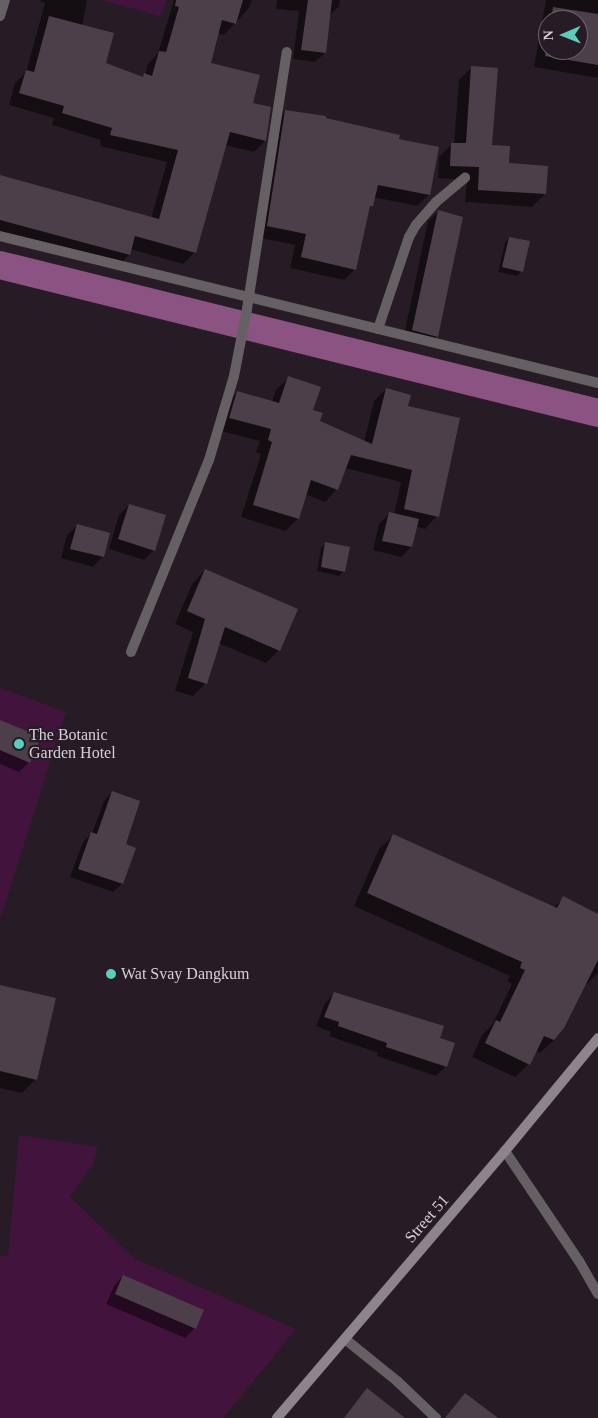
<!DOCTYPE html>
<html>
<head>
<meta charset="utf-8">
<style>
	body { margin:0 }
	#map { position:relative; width:598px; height:1418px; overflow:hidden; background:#271c25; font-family:"Times New Roman",serif }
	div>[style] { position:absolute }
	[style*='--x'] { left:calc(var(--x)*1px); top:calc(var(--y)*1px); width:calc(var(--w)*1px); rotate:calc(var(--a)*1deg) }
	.green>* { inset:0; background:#42143d }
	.shadow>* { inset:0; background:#0007 }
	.canal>* { height:28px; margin:-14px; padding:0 14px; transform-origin:14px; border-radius:14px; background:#8a5382 }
	.building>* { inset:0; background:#4c3f49 }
	.minor>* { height:10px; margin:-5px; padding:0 5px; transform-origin:5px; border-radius:5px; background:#666064 }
	.tertiary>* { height:10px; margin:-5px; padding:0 5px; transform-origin:5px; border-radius:5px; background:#666064 }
	.secondary>* { height:10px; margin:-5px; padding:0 5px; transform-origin:5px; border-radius:5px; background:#8e848c }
	.dots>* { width:14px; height:14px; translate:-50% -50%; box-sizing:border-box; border:2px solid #271c25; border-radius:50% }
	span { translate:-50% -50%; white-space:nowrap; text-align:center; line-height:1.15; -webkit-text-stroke:4.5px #271c25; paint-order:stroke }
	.poi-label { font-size:16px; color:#d8d0d6 }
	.left { translate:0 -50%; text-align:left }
	.street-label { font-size:16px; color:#d8d0d6 }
	.north { position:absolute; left:538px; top:10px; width:50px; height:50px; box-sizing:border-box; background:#271c25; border:1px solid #6e646c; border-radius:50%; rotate:269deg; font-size:14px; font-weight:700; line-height:20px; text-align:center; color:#d8d0d6 }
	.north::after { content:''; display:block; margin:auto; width:18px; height:22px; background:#5acebd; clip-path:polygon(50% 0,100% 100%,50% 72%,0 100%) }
</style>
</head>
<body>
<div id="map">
	<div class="green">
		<div style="clip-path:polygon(102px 0,167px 0,160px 16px)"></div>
		<div style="clip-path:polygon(0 688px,66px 712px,0 920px)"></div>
		<div style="clip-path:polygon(19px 1135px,98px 1147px,93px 1164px,70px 1197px,135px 1259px,296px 1329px,223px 1418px,0 1418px,0 1255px,8px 1256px)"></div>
	</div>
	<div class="shadow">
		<div style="clip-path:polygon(41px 0,87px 0,82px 26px,105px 63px,141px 78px,145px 75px,148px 64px,158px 53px,174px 0,252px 0,249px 8px,224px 35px,218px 33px,209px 64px,252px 104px,270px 108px,265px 141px,254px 152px,225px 145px,194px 253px,183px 264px,130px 249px,129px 255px,118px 266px,0 234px,0 177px,151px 218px,167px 162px,100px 146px,101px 140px,52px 125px,54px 118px,9px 105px,15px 83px,26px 72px,45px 3px,41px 2px)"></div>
		<div style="clip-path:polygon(277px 0,340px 0,339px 6px,330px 15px,325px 53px,315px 62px,293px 59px,299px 11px,276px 9px)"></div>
		<div style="clip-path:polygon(evenodd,546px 0,598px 0,598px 78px,534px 67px,546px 0,548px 20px,578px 20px,578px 50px,548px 50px,548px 20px)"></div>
		<div style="clip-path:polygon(472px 67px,491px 146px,508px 164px,545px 194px,532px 207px,465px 202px,467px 180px,438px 178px,439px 157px,452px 144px,454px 144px,459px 80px)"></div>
		<div style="clip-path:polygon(285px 111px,438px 148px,429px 195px,417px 206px,373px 197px,368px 209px,355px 269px,344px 280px,290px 268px,295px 245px,256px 237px,274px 122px)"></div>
		<div style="clip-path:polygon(438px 212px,437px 336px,427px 346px,403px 340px,428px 221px)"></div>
		<div style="clip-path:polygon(509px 238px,522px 271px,517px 276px,498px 272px,505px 243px)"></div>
		<div style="clip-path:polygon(288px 378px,319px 421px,364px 442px,374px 401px,386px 389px,407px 407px,437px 516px,425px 529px,416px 526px,411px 547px,401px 557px,373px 550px,379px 524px,389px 514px,394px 515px,401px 482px,345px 468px,337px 489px,325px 502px,305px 494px,298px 519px,285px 531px,241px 517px,261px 454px,256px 452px,260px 441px,218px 430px,225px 405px,237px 392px,272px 402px,276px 390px)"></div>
		<div style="clip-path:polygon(129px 505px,154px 550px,144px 560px,109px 549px,119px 515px)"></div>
		<div style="clip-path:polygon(77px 526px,108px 533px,102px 557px,93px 567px,61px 558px,67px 535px)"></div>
		<div style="clip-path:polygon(326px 543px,344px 571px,339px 576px,317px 571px,321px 548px)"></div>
		<div style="clip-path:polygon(205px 570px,279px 650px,266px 663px,218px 643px,206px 683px,193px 696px,175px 691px,193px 632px,175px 624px,192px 584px)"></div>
		<div style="clip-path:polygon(0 721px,39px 738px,29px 762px,19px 772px,0 764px)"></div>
		<div style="clip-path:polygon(112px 792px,124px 845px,134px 848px,122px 884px,113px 892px,70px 877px,83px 842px,92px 833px,104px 801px)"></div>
		<div style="clip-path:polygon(393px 836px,553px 908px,564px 898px,598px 915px,598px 973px,587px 984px,585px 983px,554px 1040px,540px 1053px,535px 1051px,529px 1064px,515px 1077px,472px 1057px,482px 1035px,492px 1025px,512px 984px,507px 981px,510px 976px,354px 906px,379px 849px)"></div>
		<div style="clip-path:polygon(0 987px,36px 1079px,22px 1093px,0 1088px)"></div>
		<div style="clip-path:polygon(335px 993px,439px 1038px,446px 1066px,436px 1076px,377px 1056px,378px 1053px,329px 1036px,331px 1032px,316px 1026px,325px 1003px)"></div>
		<div style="clip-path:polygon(123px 1276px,195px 1328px,185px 1338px,106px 1304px,114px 1286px)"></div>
	</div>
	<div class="canal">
		<div style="--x:0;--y:265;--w:616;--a:13.9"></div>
	</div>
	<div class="building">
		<div style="clip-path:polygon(176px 0,243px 0,236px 24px,222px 20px,211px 63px,260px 75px,253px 103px,271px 107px,266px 141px,230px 132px,196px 253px,135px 236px,130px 255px,0 220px,0 175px,159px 219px,178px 150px,110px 135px,112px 128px,62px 113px,64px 106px,19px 93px,26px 70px,34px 72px,49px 16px,114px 33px,106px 63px,143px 77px,144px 73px,152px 76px,159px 51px,166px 52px,179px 7px,175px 6px)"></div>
		<div style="clip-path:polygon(308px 0,332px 0,326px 53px,301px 50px)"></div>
		<div style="clip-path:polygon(553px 7px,598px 14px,598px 65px,545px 56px,548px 39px,548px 50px,578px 50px,578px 20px,551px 20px)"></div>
		<div style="clip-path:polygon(471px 66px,498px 68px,492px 145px,510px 146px,509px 163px,548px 166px,546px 194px,478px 190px,479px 167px,450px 166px,451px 143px,466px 143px)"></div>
		<div style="clip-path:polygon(285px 110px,326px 116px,326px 118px,400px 135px,399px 139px,439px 147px,430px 195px,378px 185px,373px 206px,370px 206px,356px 270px,301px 257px,306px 234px,267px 226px)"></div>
		<div style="clip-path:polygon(438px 210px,463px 217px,438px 337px,412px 330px)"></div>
		<div style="clip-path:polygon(509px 237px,530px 241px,523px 272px,502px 267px)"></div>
		<div style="clip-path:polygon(288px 376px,321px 387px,313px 410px,323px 413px,320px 421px,372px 444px,386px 388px,411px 395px,408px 406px,460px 418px,439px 517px,404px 509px,412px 470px,351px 455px,338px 490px,311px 480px,299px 519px,253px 505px,272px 442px,268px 440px,271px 429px,229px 418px,237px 391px,279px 403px)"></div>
		<div style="clip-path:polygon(129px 504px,166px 515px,155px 551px,118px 539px)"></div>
		<div style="clip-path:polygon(389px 512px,419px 519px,412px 547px,382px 541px)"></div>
		<div style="clip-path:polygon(77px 524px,110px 533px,104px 557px,70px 549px)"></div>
		<div style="clip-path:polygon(325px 542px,350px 547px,345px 572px,321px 567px)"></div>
		<div style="clip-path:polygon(205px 569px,298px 609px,280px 651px,225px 627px,207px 684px,188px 678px,205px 619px,187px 611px)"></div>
		<div style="clip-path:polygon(0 720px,41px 737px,30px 763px,0 750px)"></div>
		<div style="clip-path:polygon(112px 791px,140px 801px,126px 844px,136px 848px,123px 884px,78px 869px,91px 832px,97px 834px)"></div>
		<div style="clip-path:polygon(393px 834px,557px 908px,563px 896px,598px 914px,598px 960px,564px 1028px,554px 1040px,544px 1036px,530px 1065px,485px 1043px,496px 1020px,500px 1022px,525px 970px,520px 968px,522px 962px,367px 893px)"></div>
		<div style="clip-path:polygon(0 985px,56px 998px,37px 1080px,0 1071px)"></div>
		<div style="clip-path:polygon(334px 992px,444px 1026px,440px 1038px,455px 1043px,447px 1067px,386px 1047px,387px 1043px,338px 1026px,339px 1022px,324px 1017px)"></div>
		<div style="clip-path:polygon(123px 1275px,204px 1310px,196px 1329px,115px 1294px)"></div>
		<div style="clip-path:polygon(367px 1388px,405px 1418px,344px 1418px)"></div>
		<div style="clip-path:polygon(465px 1393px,498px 1418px,445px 1418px)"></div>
	</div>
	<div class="minor">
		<div style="--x:0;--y:236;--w:616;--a:13.81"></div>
		<div style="--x:378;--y:329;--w:97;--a:-71.4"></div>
		<div style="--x:409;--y:237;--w:14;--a:-60"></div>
		<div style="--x:416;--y:225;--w:30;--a:-49"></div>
		<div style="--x:436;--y:202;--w:38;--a:-40"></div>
		<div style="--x:131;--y:652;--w:207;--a:-67.9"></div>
		<div style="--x:209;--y:460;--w:88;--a:-73.4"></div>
		<div style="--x:234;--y:376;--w:68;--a:-79"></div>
		<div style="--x:247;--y:309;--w:260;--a:-81.2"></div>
		<div style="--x:505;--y:1151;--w:133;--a:56.1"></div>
		<div style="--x:579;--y:1261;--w:38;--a:60"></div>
		<div style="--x:345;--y:1339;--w:67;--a:38.9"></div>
		<div style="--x:397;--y:1381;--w:54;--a:43.5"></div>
	</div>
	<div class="tertiary">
		<div style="--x:0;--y:16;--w:17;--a:-73"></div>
	</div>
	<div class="secondary">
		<div style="--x:277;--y:1418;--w:351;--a:-49.5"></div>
		<div style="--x:505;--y:1151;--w:146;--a:-50.5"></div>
	</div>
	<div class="dots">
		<div style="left:19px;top:744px;background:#5acebd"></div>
		<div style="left:111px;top:974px;background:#5acebd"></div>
	</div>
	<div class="poi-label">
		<span class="left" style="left:29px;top:744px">The Botanic<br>Garden Hotel</span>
		<span class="left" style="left:121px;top:974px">Wat Svay Dangkum</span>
	</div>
	<div class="street-label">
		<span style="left:427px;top:1219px;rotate:-49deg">Street 51</span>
	</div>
	<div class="north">N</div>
</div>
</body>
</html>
